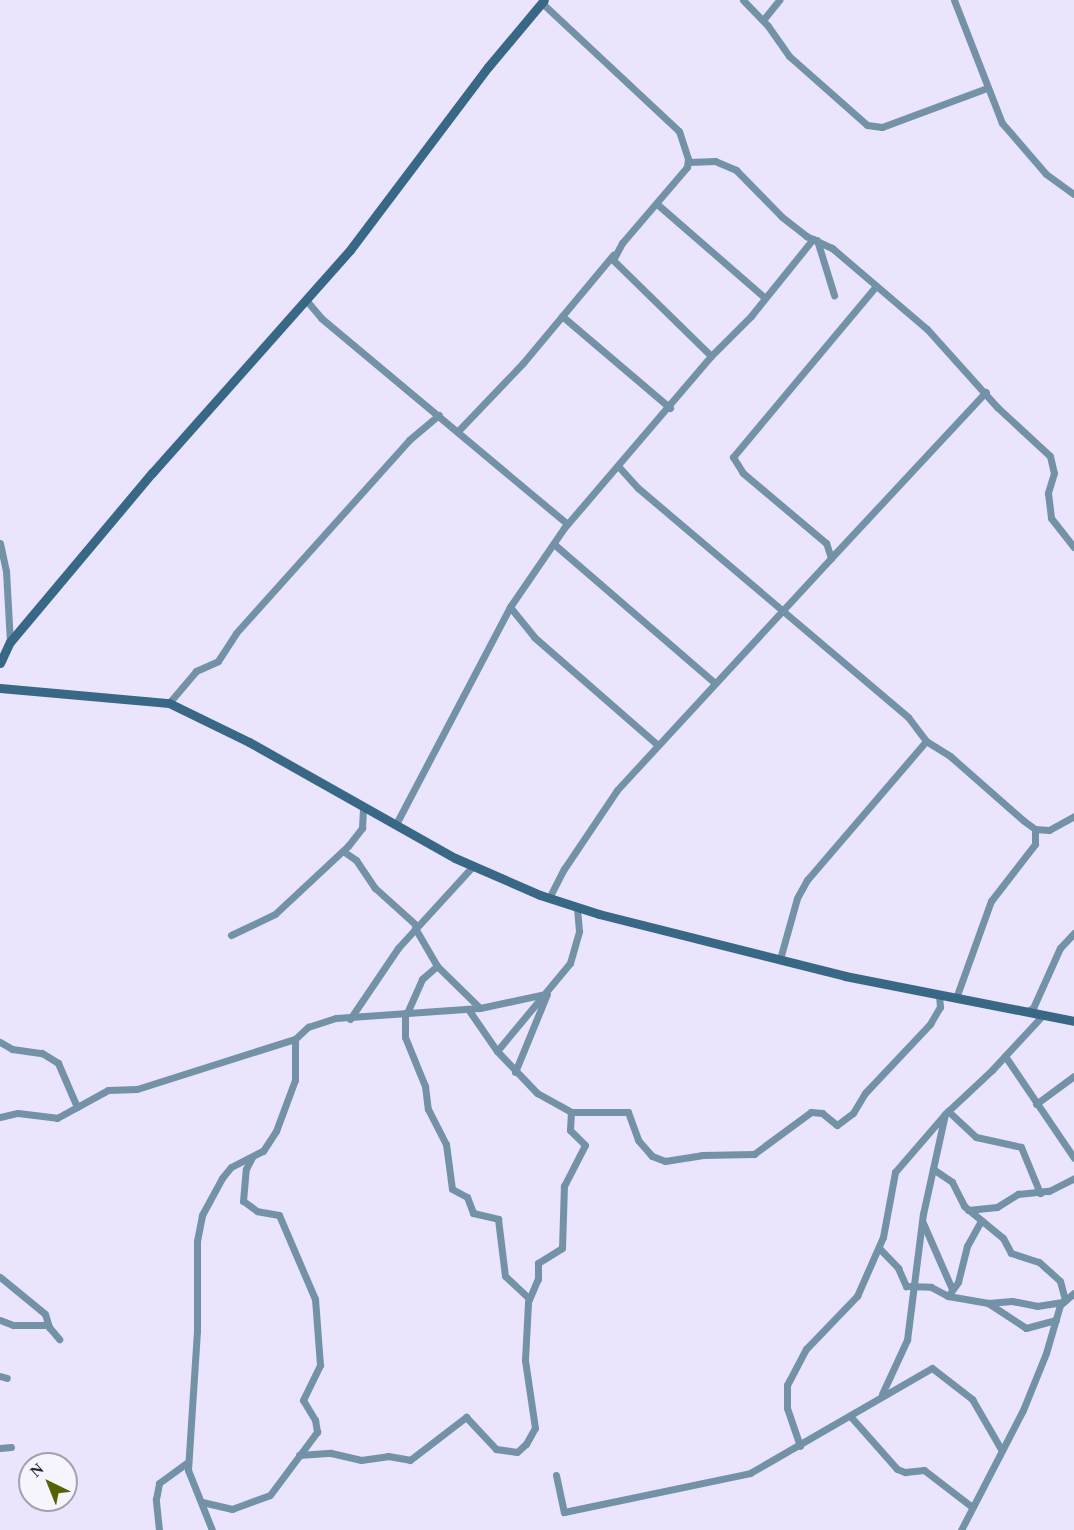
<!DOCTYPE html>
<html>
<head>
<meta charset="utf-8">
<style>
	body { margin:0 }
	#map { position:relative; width:1074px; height:1530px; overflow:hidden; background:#ebe4fd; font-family:Georgia,serif }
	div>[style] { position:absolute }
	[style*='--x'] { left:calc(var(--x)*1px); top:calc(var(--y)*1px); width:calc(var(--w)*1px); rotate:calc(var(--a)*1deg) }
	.street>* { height:7px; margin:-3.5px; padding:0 3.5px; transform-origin:3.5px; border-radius:3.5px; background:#7392a7 }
	.secondary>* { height:9px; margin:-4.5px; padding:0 4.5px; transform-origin:4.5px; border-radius:4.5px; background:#386886 }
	span { translate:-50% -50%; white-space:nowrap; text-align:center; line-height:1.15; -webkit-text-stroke:4.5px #f6f4fd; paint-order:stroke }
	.north { position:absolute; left:18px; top:1452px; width:60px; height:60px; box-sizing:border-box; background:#f6f4fd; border:2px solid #a4a1ad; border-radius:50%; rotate:317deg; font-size:16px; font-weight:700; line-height:24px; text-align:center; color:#292534 }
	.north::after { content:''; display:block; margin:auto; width:21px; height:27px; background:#576303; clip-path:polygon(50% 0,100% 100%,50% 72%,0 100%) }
</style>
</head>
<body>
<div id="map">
	<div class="street">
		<div style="--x:743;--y:0;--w:36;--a:46"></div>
		<div style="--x:768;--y:26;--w:37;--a:55"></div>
		<div style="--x:789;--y:56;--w:104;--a:41.5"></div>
		<div style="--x:867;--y:125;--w:15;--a:8"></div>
		<div style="--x:882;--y:127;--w:112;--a:-20.4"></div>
		<div style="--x:954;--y:0;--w:132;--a:68.7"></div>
		<div style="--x:1002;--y:123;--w:67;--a:49.2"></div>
		<div style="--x:1046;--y:174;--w:34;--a:36"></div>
		<div style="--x:542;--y:3;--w:187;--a:43.1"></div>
		<div style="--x:679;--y:131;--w:29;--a:72"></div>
		<div style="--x:688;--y:159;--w:8;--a:97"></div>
		<div style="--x:687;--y:167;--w:100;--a:130.5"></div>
		<div style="--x:622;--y:243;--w:19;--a:118"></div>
		<div style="--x:613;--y:260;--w:137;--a:44.4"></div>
		<div style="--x:711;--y:356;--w:226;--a:130.5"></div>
		<div style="--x:564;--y:528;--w:96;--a:124.4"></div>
		<div style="--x:510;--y:607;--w:38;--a:51"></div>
		<div style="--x:534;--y:637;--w:164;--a:41.1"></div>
		<div style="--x:763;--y:20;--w:26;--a:-51"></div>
		<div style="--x:689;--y:162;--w:26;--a:-2"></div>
		<div style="--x:715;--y:161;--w:23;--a:23"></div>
		<div style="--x:736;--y:170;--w:66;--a:45.6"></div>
		<div style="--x:782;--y:217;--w:31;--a:38"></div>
		<div style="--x:806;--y:236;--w:29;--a:25"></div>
		<div style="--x:832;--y:248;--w:125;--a:40.5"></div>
		<div style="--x:927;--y:329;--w:105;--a:48.1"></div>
		<div style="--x:997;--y:407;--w:72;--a:42.8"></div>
		<div style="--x:1050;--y:456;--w:17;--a:77"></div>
		<div style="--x:1054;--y:473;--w:21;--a:107"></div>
		<div style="--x:1048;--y:493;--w:25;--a:83"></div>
		<div style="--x:1051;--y:518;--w:37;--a:52"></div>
		<div style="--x:657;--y:204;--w:143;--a:41"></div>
		<div style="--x:817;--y:240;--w:58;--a:72.8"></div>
		<div style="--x:306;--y:300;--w:23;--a:50"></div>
		<div style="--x:321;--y:318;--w:321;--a:39.9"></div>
		<div style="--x:562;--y:316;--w:142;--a:40.4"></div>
		<div style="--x:711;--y:356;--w:57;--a:-45"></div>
		<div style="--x:751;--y:316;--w:99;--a:-51.2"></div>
		<div style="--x:458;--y:431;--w:94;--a:-46.3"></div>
		<div style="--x:523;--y:363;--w:141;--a:-50.2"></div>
		<div style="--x:619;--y:467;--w:28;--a:48"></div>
		<div style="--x:638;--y:488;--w:354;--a:40.3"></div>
		<div style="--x:908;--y:717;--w:30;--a:53"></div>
		<div style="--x:926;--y:741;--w:28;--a:32"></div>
		<div style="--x:950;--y:756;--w:98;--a:41.3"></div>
		<div style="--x:1024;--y:821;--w:14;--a:36"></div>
		<div style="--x:1035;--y:829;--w:14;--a:4"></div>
		<div style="--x:1049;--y:830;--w:29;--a:-29"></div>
		<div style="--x:0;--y:543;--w:29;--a:78"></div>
		<div style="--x:6;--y:571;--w:71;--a:86.8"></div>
		<div style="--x:555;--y:545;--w:211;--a:40.8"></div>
		<div style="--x:831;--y:558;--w:227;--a:-47"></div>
		<div style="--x:169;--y:703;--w:42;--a:-49.8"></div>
		<div style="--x:196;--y:671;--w:24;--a:-24"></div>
		<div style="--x:218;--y:661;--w:33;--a:-57"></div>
		<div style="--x:236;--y:633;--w:259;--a:-48.1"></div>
		<div style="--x:409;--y:440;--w:39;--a:-40"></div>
		<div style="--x:396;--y:824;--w:245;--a:-62.3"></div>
		<div style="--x:343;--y:851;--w:16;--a:35"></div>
		<div style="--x:356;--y:860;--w:34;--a:56"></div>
		<div style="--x:375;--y:888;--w:57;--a:42.1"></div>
		<div style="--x:549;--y:898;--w:33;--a:-63"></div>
		<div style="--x:564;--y:869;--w:95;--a:-56.1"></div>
		<div style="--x:617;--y:790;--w:316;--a:-47.3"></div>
		<div style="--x:831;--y:558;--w:16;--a:-108"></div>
		<div style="--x:826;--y:543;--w:109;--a:-139.9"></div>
		<div style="--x:743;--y:473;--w:19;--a:-122"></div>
		<div style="--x:733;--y:457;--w:223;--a:-50.1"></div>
		<div style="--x:415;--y:928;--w:44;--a:59.9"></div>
		<div style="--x:437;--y:966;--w:60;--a:44.3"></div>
		<div style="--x:231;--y:935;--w:49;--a:-25.5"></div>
		<div style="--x:275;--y:914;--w:100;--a:-43"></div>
		<div style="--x:348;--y:846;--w:23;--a:-52"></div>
		<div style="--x:362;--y:828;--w:22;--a:-87"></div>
		<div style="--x:780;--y:959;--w:63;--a:-74.4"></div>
		<div style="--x:797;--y:898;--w:21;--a:-61"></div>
		<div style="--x:807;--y:880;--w:183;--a:-49.4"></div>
		<div style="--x:956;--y:998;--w:103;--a:-70.2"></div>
		<div style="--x:991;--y:901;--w:72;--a:-52.3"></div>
		<div style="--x:1035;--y:844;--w:15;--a:-90"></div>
		<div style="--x:468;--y:1009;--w:51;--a:55.4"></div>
		<div style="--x:497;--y:1051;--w:58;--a:46.4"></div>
		<div style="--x:537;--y:1093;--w:39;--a:29"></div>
		<div style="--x:571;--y:1112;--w:57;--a:0"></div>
		<div style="--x:628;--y:1112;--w:30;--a:70"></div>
		<div style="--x:638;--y:1140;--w:21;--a:49"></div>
		<div style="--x:652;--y:1156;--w:14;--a:21"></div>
		<div style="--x:665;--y:1161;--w:37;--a:-9"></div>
		<div style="--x:702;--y:1155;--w:52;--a:-1.1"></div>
		<div style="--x:754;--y:1154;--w:71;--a:-36.4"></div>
		<div style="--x:811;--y:1112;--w:11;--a:5"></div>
		<div style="--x:822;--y:1113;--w:19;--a:39"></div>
		<div style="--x:837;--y:1125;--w:20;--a:-37"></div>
		<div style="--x:853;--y:1113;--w:23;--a:-59"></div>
		<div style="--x:865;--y:1093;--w:95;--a:-46.7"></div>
		<div style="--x:930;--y:1024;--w:20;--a:-60"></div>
		<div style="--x:940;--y:1007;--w:11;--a:-95"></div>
		<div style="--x:1027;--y:1011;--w:7;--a:-27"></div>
		<div style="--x:1033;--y:1008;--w:66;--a:-65.8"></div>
		<div style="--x:1060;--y:948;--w:21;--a:-47"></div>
		<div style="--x:405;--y:1013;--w:24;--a:90"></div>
		<div style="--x:405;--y:1037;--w:53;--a:67.8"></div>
		<div style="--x:425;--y:1086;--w:23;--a:83"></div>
		<div style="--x:428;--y:1109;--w:39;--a:63"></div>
		<div style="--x:446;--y:1144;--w:45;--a:82.4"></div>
		<div style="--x:452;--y:1189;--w:17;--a:28"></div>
		<div style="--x:467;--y:1197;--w:17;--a:69"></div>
		<div style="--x:473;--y:1213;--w:26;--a:13"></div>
		<div style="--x:498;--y:1219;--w:57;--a:83"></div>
		<div style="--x:505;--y:1276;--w:33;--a:43"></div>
		<div style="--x:407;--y:1013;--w:37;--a:-66"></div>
		<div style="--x:422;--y:979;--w:20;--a:-41"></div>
		<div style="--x:350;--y:1019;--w:86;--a:-55.9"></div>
		<div style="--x:398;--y:948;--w:111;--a:-47.6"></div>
		<div style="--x:0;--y:1042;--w:14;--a:30"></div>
		<div style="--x:12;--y:1049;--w:30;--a:8"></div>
		<div style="--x:42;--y:1053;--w:19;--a:32"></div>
		<div style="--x:58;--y:1063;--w:48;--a:66.6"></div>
		<div style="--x:497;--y:1051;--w:114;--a:-50.3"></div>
		<div style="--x:570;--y:963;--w:33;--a:-74"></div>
		<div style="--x:579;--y:931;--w:24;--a:-95"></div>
		<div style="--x:1005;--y:1056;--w:123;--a:55.9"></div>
		<div style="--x:515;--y:1072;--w:84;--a:-67.7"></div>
		<div style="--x:1036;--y:1104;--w:47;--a:-36.4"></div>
		<div style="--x:948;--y:1111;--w:38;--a:43"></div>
		<div style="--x:976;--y:1137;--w:46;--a:12.5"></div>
		<div style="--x:1021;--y:1147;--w:50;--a:67.6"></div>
		<div style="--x:0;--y:1117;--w:18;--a:-13"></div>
		<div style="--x:18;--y:1113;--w:39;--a:7"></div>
		<div style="--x:57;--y:1118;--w:58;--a:-28.8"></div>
		<div style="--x:108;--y:1090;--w:29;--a:-2"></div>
		<div style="--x:137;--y:1089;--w:166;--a:-17.6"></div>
		<div style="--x:933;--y:1169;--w:23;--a:34"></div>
		<div style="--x:952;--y:1182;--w:27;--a:63"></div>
		<div style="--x:964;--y:1206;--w:50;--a:39.4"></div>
		<div style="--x:1003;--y:1238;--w:17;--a:62"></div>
		<div style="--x:1011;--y:1253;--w:29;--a:18"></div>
		<div style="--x:1039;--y:1262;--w:28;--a:42"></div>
		<div style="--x:1060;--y:1281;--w:20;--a:75"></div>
		<div style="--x:968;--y:1210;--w:29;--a:-6"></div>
		<div style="--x:997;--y:1207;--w:25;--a:-32"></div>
		<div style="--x:1018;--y:1194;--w:31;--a:-6"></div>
		<div style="--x:1049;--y:1191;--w:28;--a:-27"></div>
		<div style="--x:923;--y:1223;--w:72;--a:66.3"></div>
		<div style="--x:879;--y:1248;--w:28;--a:46"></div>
		<div style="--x:898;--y:1268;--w:20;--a:66"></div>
		<div style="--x:906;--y:1286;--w:25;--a:2"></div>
		<div style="--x:931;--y:1287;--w:19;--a:28"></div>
		<div style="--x:948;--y:1296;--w:41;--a:9.9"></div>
		<div style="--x:988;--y:1303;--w:24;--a:-5"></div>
		<div style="--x:1012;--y:1301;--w:25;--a:11"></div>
		<div style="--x:1037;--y:1306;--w:26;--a:-9"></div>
		<div style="--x:0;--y:1277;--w:58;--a:39.4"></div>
		<div style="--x:45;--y:1314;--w:14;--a:73"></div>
		<div style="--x:49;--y:1327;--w:16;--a:50"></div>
		<div style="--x:948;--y:1296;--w:17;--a:-54"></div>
		<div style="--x:958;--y:1282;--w:37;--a:-76"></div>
		<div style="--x:967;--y:1246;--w:29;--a:-61"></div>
		<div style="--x:988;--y:1303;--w:45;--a:33.3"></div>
		<div style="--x:1026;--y:1328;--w:31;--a:-15"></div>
		<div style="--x:0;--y:1320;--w:14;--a:21"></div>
		<div style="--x:13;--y:1325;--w:35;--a:0"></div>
		<div style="--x:0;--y:1376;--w:7;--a:16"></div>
		<div style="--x:882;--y:1394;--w:60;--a:-65.2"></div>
		<div style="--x:907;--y:1340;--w:127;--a:-82.8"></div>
		<div style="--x:923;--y:1214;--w:102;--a:-77.6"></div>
		<div style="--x:851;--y:1417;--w:69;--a:48.5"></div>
		<div style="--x:897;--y:1469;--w:9;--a:21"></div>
		<div style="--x:905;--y:1472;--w:19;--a:-6"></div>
		<div style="--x:924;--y:1470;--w:59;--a:37.5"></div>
		<div style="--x:800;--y:1446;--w:40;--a:-108.9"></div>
		<div style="--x:787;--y:1408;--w:23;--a:-90"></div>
		<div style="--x:787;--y:1385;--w:41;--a:-62.2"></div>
		<div style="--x:806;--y:1349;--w:74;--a:-46.1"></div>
		<div style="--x:857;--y:1296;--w:64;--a:-66.2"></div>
		<div style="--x:883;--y:1237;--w:66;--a:-79.5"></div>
		<div style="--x:895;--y:1172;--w:77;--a:-49.2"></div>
		<div style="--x:945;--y:1114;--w:64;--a:-43.1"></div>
		<div style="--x:992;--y:1070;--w:75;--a:-47.2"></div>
		<div style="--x:0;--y:1448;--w:11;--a:-5"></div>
		<div style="--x:299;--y:1455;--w:32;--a:-4"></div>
		<div style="--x:331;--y:1453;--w:31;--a:13"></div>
		<div style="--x:361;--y:1460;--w:27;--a:-8"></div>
		<div style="--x:388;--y:1456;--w:22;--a:10"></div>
		<div style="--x:410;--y:1460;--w:71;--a:-37.5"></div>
		<div style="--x:466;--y:1417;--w:44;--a:46.8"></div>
		<div style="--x:496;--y:1449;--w:21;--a:8"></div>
		<div style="--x:517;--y:1452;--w:12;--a:-42"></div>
		<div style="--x:526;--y:1444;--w:18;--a:-61"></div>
		<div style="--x:535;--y:1428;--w:69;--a:-98.4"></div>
		<div style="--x:525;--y:1360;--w:58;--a:-87"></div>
		<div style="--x:528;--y:1302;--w:25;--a:-67"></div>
		<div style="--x:538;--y:1279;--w:16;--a:-90"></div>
		<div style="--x:538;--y:1263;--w:28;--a:-32"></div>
		<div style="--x:562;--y:1248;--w:62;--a:-88.2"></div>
		<div style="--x:564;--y:1186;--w:46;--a:-62.9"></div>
		<div style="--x:585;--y:1145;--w:21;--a:-135"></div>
		<div style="--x:570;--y:1130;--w:18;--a:-87"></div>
		<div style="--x:556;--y:1475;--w:38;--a:78"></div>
		<div style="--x:564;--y:1512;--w:190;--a:-11.8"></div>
		<div style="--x:750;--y:1473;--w:210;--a:-30"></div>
		<div style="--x:932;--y:1368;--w:51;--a:37.8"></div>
		<div style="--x:972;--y:1399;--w:58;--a:59.9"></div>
		<div style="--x:202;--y:1502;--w:31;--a:13"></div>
		<div style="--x:232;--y:1509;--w:40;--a:-20.2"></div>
		<div style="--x:270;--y:1495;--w:79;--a:-53.3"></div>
		<div style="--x:317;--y:1432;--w:12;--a:-99"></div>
		<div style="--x:315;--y:1420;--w:23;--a:-121"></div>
		<div style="--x:303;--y:1400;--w:39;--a:-64"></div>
		<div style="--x:320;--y:1365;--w:66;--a:-94.3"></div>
		<div style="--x:315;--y:1299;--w:91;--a:-113.2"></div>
		<div style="--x:279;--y:1215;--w:22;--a:-170"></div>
		<div style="--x:257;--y:1211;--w:17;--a:-144"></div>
		<div style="--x:243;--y:1201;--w:32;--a:-85"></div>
		<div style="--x:246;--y:1169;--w:13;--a:-63"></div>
		<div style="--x:159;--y:1530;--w:31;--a:-96"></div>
		<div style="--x:156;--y:1499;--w:16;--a:-79"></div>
		<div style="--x:159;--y:1483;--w:36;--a:-36"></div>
		<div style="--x:212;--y:1530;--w:65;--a:-111.8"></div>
		<div style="--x:188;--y:1470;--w:139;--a:-86.3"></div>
		<div style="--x:197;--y:1331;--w:90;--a:-90"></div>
		<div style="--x:197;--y:1241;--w:26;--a:-79"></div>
		<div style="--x:202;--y:1215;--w:42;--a:-61.6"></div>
		<div style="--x:222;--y:1178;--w:14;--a:-51"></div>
		<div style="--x:231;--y:1167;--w:36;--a:-27"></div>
		<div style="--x:263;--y:1151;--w:24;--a:-57"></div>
		<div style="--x:276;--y:1131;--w:54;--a:-69.6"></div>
		<div style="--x:295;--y:1080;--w:41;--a:-90"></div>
		<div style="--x:295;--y:1039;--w:18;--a:-43"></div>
		<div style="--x:308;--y:1027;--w:29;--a:-18"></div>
		<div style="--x:336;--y:1018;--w:144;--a:-4"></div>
		<div style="--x:480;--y:1008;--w:66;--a:-12.2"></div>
		<div style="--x:961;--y:1530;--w:135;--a:-62.7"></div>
		<div style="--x:1023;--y:1410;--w:61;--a:-68"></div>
		<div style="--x:1046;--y:1353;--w:50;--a:-73.7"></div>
		<div style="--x:1060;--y:1305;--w:18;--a:-41"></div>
	</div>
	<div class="secondary">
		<div style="--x:0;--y:663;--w:23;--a:-65"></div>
		<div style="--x:10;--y:642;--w:221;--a:-50"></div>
		<div style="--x:152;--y:473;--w:298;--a:-48.4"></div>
		<div style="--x:350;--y:250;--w:229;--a:-53"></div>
		<div style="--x:488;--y:67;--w:87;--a:-50.1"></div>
		<div style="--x:0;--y:688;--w:170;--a:5.1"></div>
		<div style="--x:169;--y:703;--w:89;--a:26"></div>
		<div style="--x:249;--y:742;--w:236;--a:29.4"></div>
		<div style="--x:455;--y:858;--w:93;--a:23.5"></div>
		<div style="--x:540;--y:895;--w:62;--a:17.9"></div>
		<div style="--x:599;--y:914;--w:254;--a:14.1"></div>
		<div style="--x:845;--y:976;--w:233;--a:11.1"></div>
	</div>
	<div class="north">N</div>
</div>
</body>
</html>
